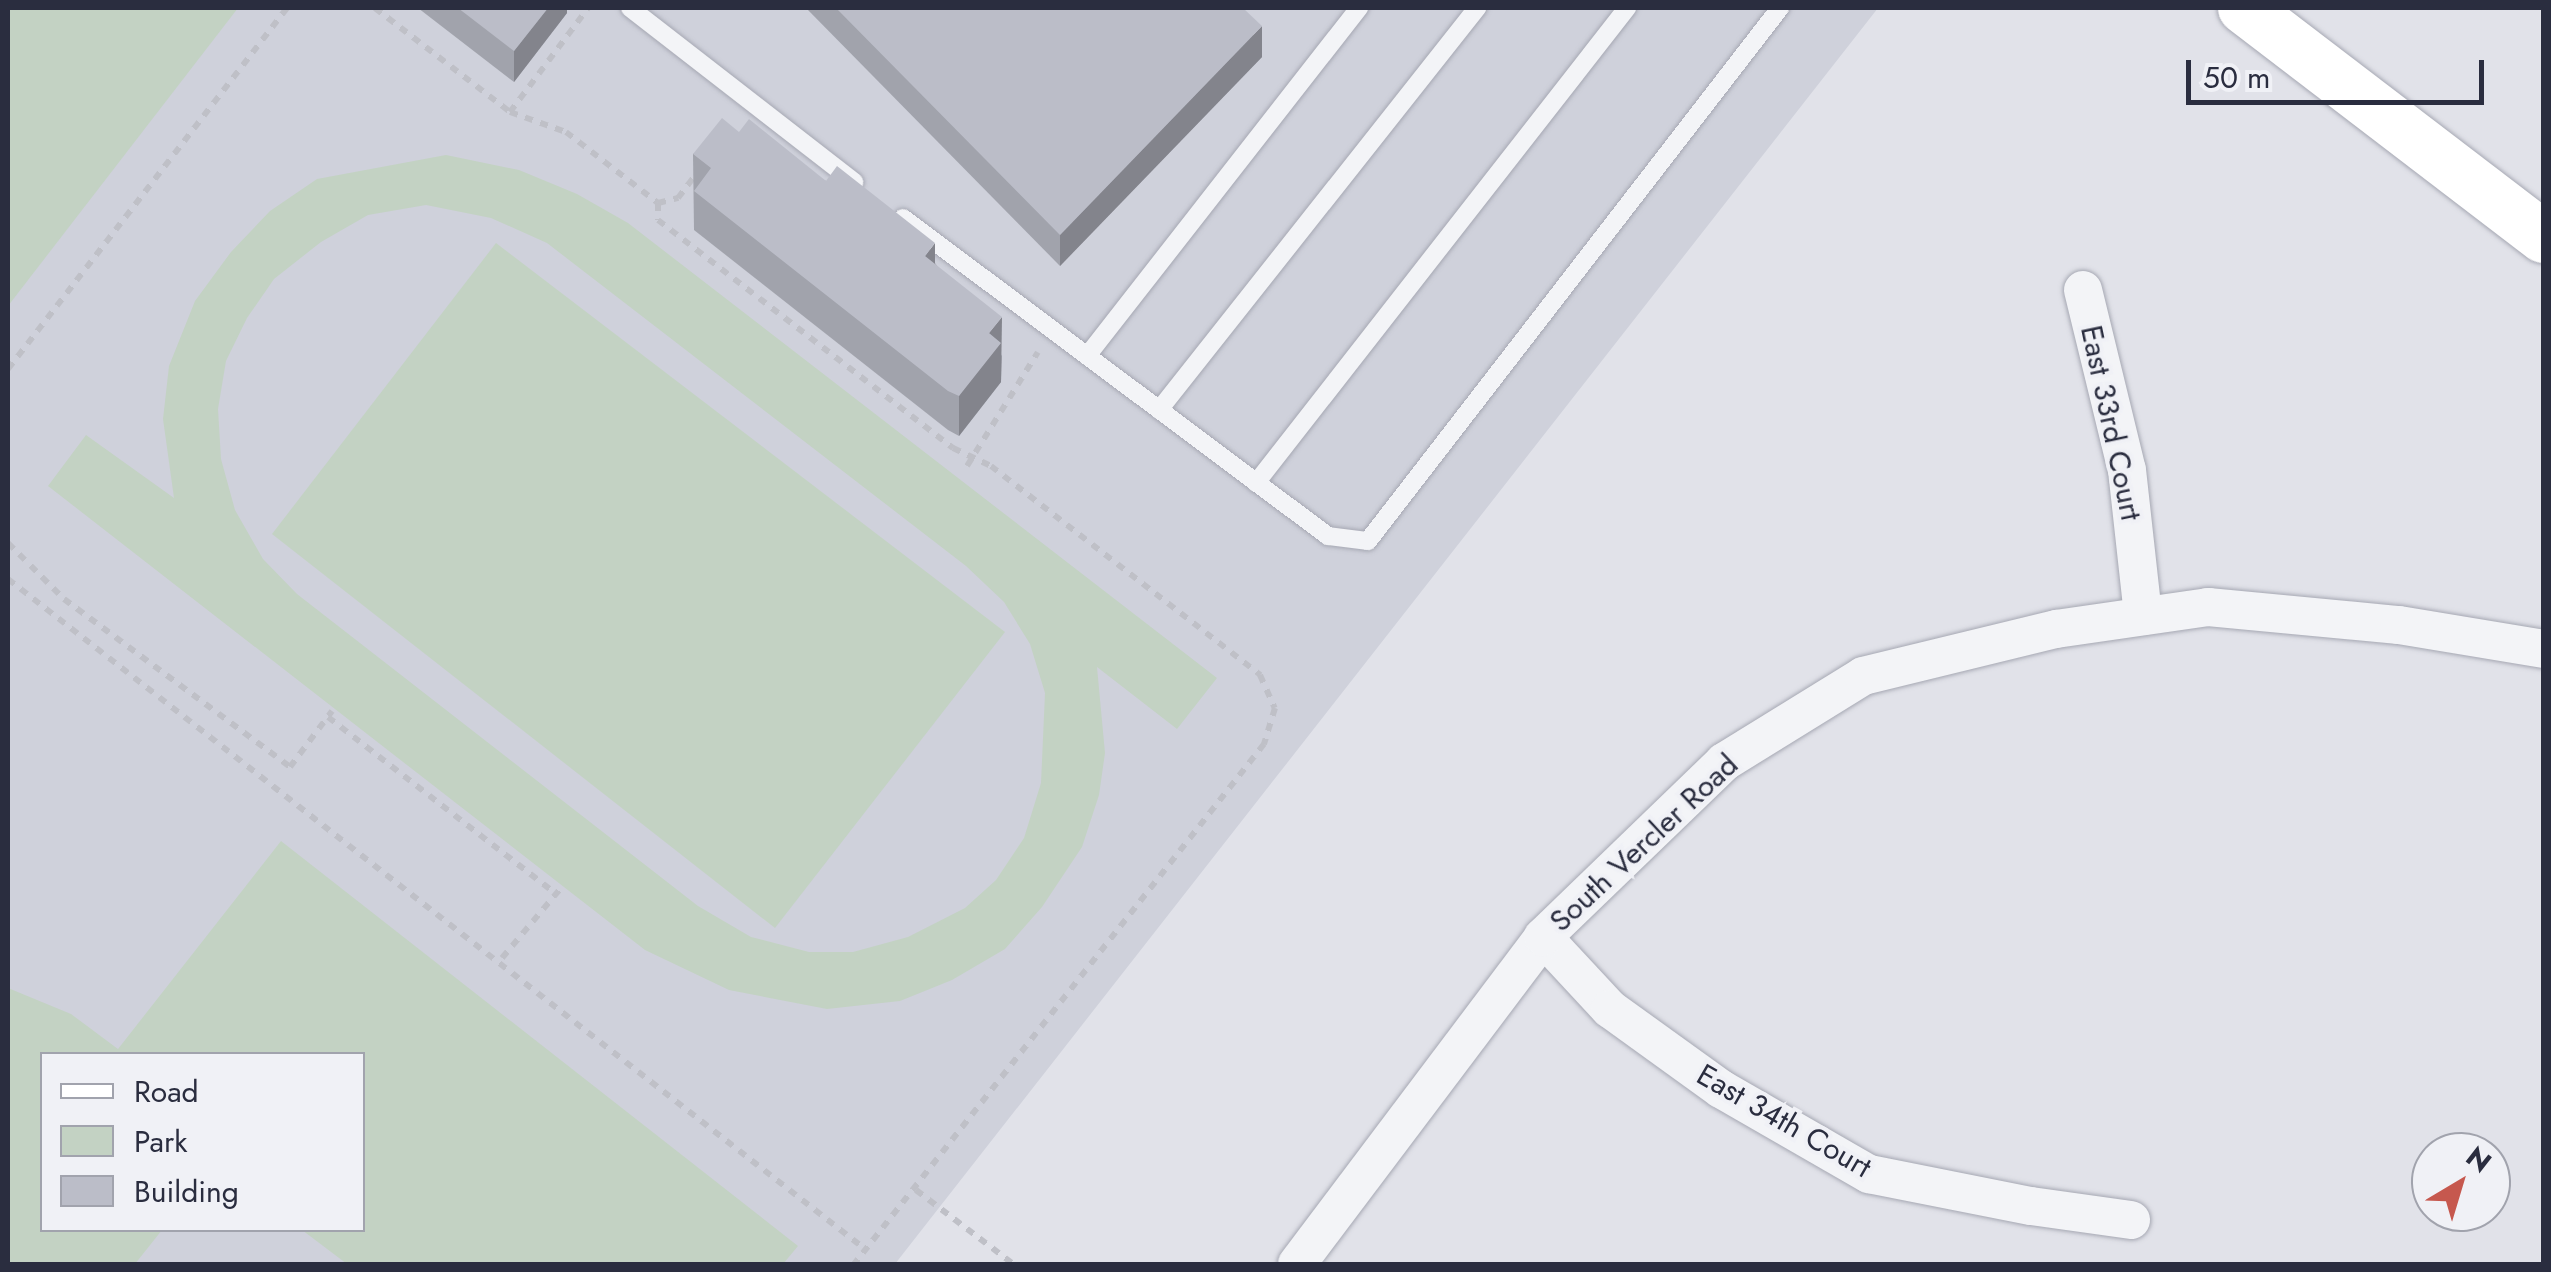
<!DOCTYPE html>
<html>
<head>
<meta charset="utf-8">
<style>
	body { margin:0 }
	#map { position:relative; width:2551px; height:1272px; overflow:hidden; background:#e1e2e9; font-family:Jost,sans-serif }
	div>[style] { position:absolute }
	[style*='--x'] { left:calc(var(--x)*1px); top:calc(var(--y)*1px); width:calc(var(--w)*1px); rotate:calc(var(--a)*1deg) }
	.built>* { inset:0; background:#cfd1db }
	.green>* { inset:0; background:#c3d2c3 }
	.path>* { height:6px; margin-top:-3px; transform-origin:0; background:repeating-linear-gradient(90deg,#bfc0c7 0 8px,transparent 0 16px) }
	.roads { filter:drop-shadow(0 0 2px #a6a8b3) drop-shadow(0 0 2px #a6a8b3) }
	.lane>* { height:18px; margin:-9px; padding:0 9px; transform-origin:9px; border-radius:9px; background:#f3f4f7 }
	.street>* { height:38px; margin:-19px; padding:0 19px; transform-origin:19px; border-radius:19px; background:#f3f4f7 }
	.secondary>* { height:52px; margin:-26px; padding:0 26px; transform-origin:26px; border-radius:26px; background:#fff }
	.wall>* { inset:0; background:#a1a3ac }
	.shaded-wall>* { inset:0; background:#83848c }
	.building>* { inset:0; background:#bbbdc8 }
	span { translate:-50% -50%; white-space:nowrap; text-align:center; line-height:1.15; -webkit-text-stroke:8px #f0f1f6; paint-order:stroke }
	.street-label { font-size:30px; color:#2a2d3f }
	.frame { position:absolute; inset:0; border:10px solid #2a2d3f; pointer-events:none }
	.legend { position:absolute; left:40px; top:1052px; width:325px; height:180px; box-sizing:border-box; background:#f0f1f6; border:2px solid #a1a3ad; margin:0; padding:12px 18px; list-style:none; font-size:30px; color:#2a2d3f }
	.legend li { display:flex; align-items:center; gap:20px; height:50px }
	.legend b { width:50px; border:2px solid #a1a3ad }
	.north { position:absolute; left:2411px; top:1132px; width:100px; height:100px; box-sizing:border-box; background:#f0f1f6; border:2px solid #a1a3ad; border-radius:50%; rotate:38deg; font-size:28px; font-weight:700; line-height:40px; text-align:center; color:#2a2d3f }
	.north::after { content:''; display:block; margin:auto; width:35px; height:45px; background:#c6584e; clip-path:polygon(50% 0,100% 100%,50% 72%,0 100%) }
	.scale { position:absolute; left:2186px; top:60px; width:298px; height:45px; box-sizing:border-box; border:5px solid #2a2d3f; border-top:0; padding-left:12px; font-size:30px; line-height:35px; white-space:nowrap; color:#2a2d3f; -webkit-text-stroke:8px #f0f1f6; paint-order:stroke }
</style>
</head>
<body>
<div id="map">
	<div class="built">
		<div style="clip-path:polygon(evenodd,8px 8px,1878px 8px,895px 1264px,8px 1264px,8px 8px,42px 1054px,362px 1054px,362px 1230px,42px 1230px,42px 1054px)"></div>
	</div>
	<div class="green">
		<div style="clip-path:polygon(8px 8px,238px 8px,8px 306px)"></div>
		<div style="clip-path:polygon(evenodd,446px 155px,519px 170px,577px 194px,628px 223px,1217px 678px,1177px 729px,1097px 667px,1105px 753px,1099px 795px,1082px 847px,1042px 907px,1005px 949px,952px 980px,900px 1001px,827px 1009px,729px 990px,645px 950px,48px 486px,86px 435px,174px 498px,163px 419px,169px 366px,195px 301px,231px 252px,270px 211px,317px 179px,446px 155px,426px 205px,491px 218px,547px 243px,966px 566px,1004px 602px,1030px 644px,1045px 693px,1041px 783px,1024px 838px,996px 880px,965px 908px,908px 937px,853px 952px,809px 952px,751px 937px,698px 906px,297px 594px,263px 559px,235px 510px,221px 459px,218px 409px,226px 361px,247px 318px,274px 279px,321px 242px,368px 215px,426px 205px)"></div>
		<div style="clip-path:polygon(496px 243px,1005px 632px,775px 928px,272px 534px)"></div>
		<div style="clip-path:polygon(281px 841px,798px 1246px,783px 1264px,347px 1264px,302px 1230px,362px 1230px,362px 1054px,42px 1054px,42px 1230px,162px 1230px,135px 1264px,8px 1264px,8px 988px,71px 1014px,118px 1049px)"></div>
	</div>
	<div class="path">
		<div style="--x:375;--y:8;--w:170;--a:37.6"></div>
		<div style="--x:510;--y:112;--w:59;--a:19.7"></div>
		<div style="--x:566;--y:132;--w:116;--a:37.7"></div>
		<div style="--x:658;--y:203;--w:21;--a:-14"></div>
		<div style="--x:678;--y:198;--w:31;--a:-53"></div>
		<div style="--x:510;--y:112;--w:130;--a:-53.1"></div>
		<div style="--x:658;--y:203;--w:17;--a:90"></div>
		<div style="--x:658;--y:220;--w:373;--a:37.7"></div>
		<div style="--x:953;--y:448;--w:42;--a:25.3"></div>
		<div style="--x:991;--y:466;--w:341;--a:37.8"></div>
		<div style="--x:1260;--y:675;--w:36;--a:66"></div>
		<div style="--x:1275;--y:708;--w:38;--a:107"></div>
		<div style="--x:1264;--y:744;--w:662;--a:128.25"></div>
		<div style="--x:8;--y:369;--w:456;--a:-52.3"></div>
		<div style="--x:967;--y:466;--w:134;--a:-58.1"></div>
		<div style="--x:8;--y:543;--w:79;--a:45"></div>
		<div style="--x:64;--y:599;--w:282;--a:36.6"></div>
		<div style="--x:290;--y:767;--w:70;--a:-53.1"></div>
		<div style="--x:8;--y:579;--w:1088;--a:38.02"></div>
		<div style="--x:328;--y:717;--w:289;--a:37.8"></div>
		<div style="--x:502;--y:958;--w:92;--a:-49.9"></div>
		<div style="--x:916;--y:1190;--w:122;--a:37.3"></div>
	</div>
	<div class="roads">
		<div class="lane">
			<div style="--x:630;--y:8;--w:284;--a:37.8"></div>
			<div style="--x:903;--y:218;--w:531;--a:36.81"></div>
			<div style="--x:1328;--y:536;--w:40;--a:7.1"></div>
			<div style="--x:1368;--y:541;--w:674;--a:-52.3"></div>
			<div style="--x:1087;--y:356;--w:442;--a:-52"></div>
			<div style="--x:1159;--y:410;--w:513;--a:-51.65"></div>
			<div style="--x:1256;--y:483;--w:603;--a:-52.01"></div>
		</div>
		<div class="street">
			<div style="--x:2083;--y:290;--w:185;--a:76.3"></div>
			<div style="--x:2127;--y:470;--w:147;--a:83.7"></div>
			<div style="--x:1543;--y:937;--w:98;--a:47.1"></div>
			<div style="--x:1610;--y:1009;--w:137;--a:35.8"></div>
			<div style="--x:1721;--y:1089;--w:171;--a:29.9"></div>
			<div style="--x:1869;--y:1174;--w:165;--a:11.2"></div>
			<div style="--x:2031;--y:1206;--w:101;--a:8"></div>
			<div style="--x:1297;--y:1264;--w:409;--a:-53"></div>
			<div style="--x:1543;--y:937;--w:252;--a:-44"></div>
			<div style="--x:1724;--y:762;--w:163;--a:-31.7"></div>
			<div style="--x:1863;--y:676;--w:199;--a:-13.7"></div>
			<div style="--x:2056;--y:629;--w:154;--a:-8.2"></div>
			<div style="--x:2208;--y:607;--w:192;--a:5.4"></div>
			<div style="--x:2399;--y:625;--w:147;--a:9.4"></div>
		</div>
		<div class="secondary">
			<div style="--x:2244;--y:8;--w:377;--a:37.4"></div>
		</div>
	</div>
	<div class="wall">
		<div style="clip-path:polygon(418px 8px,567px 8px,567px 13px,514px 82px)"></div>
		<div style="clip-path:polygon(806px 8px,1243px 8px,1262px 57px,1060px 266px)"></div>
		<div style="clip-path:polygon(739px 132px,826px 181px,935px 263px,1002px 356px,1001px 382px,959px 436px,948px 430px,694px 230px,693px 154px)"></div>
	</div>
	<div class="shaded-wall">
		<div style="clip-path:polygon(548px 8px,567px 8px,567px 13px,514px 82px,514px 51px)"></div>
		<div style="clip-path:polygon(1262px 26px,1262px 57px,1060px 266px,1060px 235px)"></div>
		<div style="clip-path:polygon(935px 243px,935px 282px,925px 256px)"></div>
		<div style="clip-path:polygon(1002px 317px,1001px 382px,959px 436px,959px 396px,989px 333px)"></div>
	</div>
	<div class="building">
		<div style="clip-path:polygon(458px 8px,548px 8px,514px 51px)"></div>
		<div style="clip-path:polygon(836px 8px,1243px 8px,1262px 26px,1060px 235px)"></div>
		<div style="clip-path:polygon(722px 118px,739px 132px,749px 119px,826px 181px,837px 166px,935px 243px,925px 256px,1002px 317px,989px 333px,1001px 343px,959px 396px,948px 391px,694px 191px,711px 168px,693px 154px)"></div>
	</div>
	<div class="street-label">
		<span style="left:2111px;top:423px;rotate:78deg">East 33rd Court</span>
		<span style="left:1644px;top:843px;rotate:-43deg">South Vercler Road</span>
		<span style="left:1784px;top:1121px;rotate:30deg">East 34th Court</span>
	</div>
	<div class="frame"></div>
	<ul class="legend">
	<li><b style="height:12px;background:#fff"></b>Road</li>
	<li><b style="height:28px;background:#c3d2c3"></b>Park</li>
	<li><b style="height:28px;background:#bbbdc8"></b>Building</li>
	</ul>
	<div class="north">N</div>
	<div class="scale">50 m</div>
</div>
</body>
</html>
